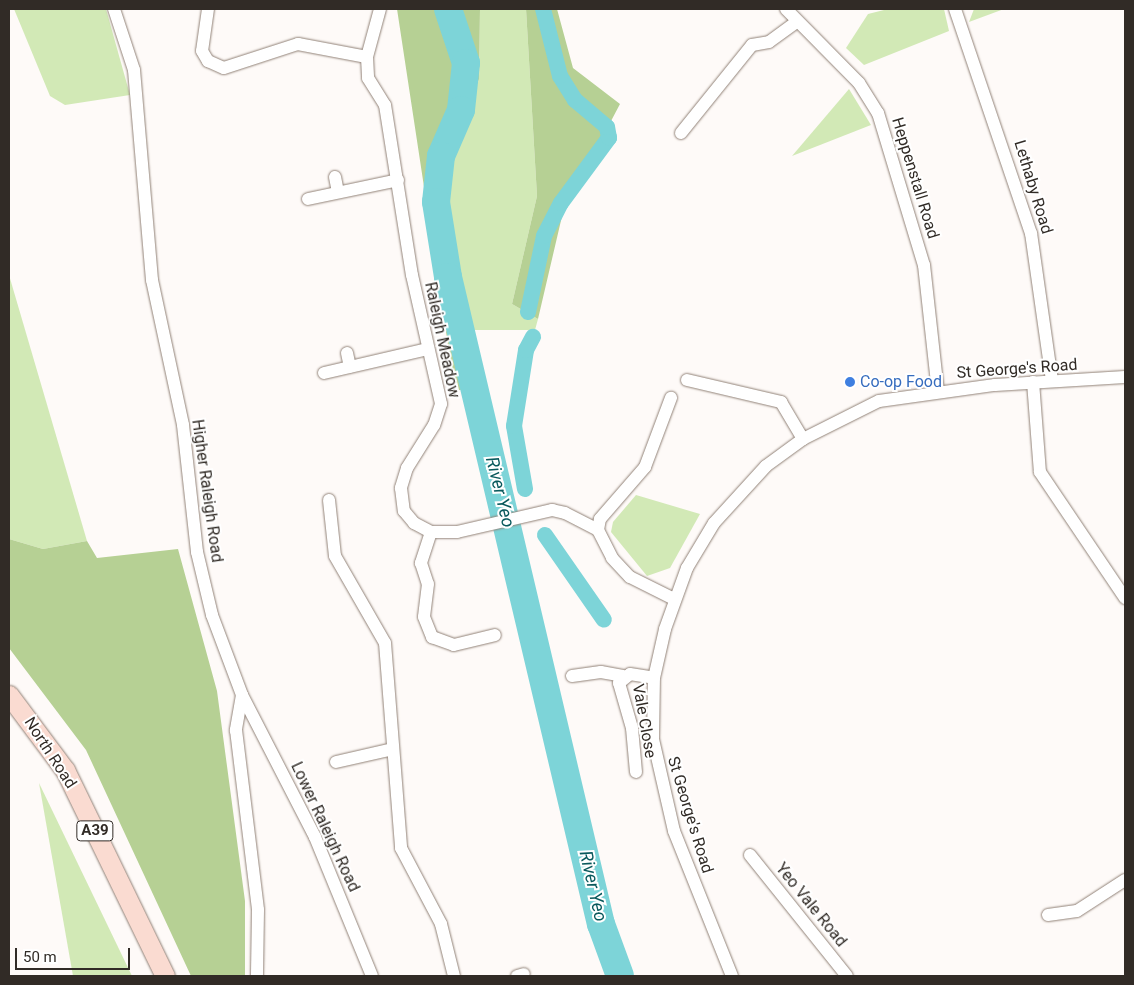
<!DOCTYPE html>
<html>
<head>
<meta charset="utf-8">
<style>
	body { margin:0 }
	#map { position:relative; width:1134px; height:985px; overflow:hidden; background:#fefaf8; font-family:Roboto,sans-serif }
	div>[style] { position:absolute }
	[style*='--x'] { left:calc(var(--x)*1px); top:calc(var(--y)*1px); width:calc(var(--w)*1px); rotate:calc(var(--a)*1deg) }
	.green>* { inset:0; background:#d2e9b6 }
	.forest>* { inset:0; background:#b6d094 }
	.canal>* { height:16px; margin:-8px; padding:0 8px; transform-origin:8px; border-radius:8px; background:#7dd4d8 }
	.river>* { height:28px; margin:-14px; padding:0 14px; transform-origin:14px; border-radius:14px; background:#7dd4d8 }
	.roads { filter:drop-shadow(0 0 1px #918277) drop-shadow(0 0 1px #918277) }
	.street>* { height:12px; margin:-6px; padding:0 6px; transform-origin:6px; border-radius:6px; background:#fff }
	.primary>* { height:19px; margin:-9.5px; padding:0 9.5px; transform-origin:9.5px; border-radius:9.5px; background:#fadbd1 }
	.dots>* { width:14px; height:14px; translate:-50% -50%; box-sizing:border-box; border:2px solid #fff; border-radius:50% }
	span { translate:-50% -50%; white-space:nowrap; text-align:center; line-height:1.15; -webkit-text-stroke:4px #fff; paint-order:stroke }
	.shield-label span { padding:1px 4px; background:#fff; border:1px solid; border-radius:4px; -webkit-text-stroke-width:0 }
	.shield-label { font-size:15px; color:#312b26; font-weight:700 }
	.street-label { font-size:16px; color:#312b26 }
	.shop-label { font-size:16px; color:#366cbe }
	.left { translate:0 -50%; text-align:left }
	.water-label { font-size:18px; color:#09595c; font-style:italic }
	.frame { position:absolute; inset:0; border:10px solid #312b26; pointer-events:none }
	.scale { position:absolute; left:15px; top:948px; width:115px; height:22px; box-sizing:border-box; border:2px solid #312b26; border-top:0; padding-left:6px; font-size:15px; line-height:18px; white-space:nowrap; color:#312b26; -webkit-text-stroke:4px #fff; paint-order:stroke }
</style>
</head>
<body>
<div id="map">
	<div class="green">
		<div style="clip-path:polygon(14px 9px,106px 9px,130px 95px,65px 105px,50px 96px)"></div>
		<div style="clip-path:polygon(480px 9px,526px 9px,537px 196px,512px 304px,538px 319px,535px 330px,470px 330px,443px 195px,479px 79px)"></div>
		<div style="clip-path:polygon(888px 9px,944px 9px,949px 31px,864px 65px,846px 48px,868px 14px)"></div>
		<div style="clip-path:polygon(974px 9px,1004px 9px,969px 22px)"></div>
		<div style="clip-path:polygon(849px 89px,871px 125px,792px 156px)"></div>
		<div style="clip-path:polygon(9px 275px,87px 541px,43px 549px,9px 539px)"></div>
		<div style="clip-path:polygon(636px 495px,700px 514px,670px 568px,647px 576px,611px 532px,613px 522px)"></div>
		<div style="clip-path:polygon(39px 783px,132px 976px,73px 976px)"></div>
	</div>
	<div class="forest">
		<div style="clip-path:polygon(397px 9px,480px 9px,479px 79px,442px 191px,479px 386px,455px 391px)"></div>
		<div style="clip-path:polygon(526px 9px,557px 9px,573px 68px,620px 104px,563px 212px,538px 319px,512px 304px,537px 196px)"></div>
		<div style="clip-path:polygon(9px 539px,43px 549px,87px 541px,97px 558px,178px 549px,217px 691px,245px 901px,245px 976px,191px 976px,86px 750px,9px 648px)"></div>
	</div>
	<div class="canal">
		<div style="--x:528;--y:312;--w:78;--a:-78.1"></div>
		<div style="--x:544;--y:236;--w:37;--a:-63"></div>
		<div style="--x:561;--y:203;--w:81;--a:-53.6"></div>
		<div style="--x:609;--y:138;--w:11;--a:-100"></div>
		<div style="--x:607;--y:127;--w:42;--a:-139.8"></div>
		<div style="--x:575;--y:100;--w:28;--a:-122"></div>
		<div style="--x:560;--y:76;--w:69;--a:-104.2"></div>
		<div style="--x:525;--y:489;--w:64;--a:-99.9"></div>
		<div style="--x:514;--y:426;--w:77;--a:-81"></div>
		<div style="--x:526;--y:350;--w:15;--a:-62"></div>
		<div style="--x:545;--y:535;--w:103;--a:55.2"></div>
	</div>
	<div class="river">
		<div style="--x:448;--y:9;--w:57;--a:71.6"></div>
		<div style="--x:466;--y:63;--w:47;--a:96.1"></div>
		<div style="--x:461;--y:110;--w:50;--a:113.5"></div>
		<div style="--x:441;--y:156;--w:46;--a:96.2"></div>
		<div style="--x:436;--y:202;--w:76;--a:80.9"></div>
		<div style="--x:448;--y:277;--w:665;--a:76.7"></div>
		<div style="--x:601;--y:924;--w:55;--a:69.9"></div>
	</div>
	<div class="roads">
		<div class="street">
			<div style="--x:114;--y:9;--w:64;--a:71.8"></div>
			<div style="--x:134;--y:70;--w:211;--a:85.1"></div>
			<div style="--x:152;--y:280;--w:148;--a:77.9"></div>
			<div style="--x:183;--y:425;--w:128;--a:83.7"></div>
			<div style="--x:197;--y:552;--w:65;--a:76.6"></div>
			<div style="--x:212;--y:615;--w:85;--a:69.4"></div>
			<div style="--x:242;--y:695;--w:36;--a:100"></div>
			<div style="--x:236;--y:730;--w:181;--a:83"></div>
			<div style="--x:258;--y:910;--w:66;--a:90.9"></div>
			<div style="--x:208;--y:9;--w:42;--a:98.1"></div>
			<div style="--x:202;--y:51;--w:12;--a:59"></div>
			<div style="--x:208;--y:61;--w:17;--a:24"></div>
			<div style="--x:224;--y:68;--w:78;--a:-18"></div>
			<div style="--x:298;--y:44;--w:70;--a:10.7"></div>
			<div style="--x:380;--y:9;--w:50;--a:105.2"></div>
			<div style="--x:367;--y:57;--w:21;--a:87"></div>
			<div style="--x:368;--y:78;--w:32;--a:58"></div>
			<div style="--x:385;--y:105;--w:172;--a:81"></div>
			<div style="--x:412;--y:275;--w:132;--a:77.3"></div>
			<div style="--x:441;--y:404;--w:22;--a:108"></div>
			<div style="--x:434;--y:425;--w:51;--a:122.1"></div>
			<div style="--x:407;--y:468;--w:21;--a:107"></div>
			<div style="--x:401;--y:488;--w:23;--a:83"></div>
			<div style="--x:404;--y:511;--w:16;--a:50"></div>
			<div style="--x:414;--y:523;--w:19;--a:28"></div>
			<div style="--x:431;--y:532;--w:26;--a:0"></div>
			<div style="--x:457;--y:532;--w:98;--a:-13"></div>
			<div style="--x:552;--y:510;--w:13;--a:13"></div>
			<div style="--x:565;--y:513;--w:37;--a:27"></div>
			<div style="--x:598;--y:530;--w:31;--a:63"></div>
			<div style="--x:612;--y:558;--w:26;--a:47"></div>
			<div style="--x:630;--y:577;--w:49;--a:26.6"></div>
			<div style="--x:786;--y:9;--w:104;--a:45.4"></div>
			<div style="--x:859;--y:83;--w:36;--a:58"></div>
			<div style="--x:878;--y:113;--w:159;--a:73.2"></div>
			<div style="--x:924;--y:265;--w:127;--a:83.7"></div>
			<div style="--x:955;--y:9;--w:237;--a:71.3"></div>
			<div style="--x:1031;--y:233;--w:149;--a:81.9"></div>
			<div style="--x:681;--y:133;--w:113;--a:-51.1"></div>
			<div style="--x:752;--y:45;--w:17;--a:-10"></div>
			<div style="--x:769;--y:42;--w:32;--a:-36"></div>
			<div style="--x:335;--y:177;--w:15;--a:79"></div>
			<div style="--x:308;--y:199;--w:92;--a:-11.9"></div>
			<div style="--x:347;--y:353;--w:14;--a:78"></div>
			<div style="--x:324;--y:373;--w:107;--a:-13"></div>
			<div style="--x:687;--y:380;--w:97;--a:13.2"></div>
			<div style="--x:781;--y:402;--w:43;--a:59.3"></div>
			<div style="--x:1033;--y:382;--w:90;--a:85.6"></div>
			<div style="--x:1040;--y:472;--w:152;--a:56"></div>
			<div style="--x:329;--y:500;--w:56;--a:83.9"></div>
			<div style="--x:335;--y:556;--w:100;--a:60.1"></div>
			<div style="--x:385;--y:643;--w:206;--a:85.5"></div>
			<div style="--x:401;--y:848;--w:86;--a:62.2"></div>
			<div style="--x:441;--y:924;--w:54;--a:76"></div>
			<div style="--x:598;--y:530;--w:11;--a:-80"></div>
			<div style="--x:600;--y:519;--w:69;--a:-49.1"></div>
			<div style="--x:645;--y:467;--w:74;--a:-69.4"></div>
			<div style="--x:431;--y:532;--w:33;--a:108"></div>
			<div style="--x:421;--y:563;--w:22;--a:72"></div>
			<div style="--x:428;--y:584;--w:33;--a:97"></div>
			<div style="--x:424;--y:617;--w:22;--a:68"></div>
			<div style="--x:432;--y:637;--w:23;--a:20"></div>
			<div style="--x:454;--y:645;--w:42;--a:-13.7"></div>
			<div style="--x:572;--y:676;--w:29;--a:-8"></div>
			<div style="--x:601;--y:672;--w:22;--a:10"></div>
			<div style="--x:242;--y:695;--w:160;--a:62.8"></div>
			<div style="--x:315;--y:837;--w:150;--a:67.7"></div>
			<div style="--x:336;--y:762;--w:58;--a:-12.8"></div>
			<div style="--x:636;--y:772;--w:44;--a:-95.2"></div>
			<div style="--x:632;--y:728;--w:47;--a:-106.1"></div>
			<div style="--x:619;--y:683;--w:14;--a:-39"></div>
			<div style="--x:630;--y:674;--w:24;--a:9"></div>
			<div style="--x:750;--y:855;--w:155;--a:51.3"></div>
			<div style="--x:1048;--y:915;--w:29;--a:-8"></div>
			<div style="--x:1077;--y:911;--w:57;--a:-32.9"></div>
			<div style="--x:517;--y:976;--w:7;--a:-16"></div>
			<div style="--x:732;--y:976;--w:156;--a:-111.8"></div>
			<div style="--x:674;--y:831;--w:94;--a:-102.9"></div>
			<div style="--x:653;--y:739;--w:61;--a:-89.1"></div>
			<div style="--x:654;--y:678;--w:50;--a:-77.3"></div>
			<div style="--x:665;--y:629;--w:65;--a:-70.2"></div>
			<div style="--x:687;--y:568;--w:52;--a:-59"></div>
			<div style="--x:714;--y:523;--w:77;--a:-47.6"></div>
			<div style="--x:766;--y:466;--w:46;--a:-36.1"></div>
			<div style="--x:803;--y:439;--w:85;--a:-26.6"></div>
			<div style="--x:879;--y:401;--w:117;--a:-7.9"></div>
			<div style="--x:995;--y:385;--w:130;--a:-3.5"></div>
		</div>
		<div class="primary">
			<div style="--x:9;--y:695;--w:94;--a:53.3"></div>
			<div style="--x:65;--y:770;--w:229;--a:64.1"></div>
		</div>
	</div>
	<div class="dots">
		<div style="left:850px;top:382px;background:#3f7fe0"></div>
	</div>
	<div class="shield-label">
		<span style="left:95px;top:831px">A39</span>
	</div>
	<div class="street-label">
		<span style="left:915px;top:178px;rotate:73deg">Heppenstall Road</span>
		<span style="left:1033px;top:187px;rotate:73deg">Lethaby Road</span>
		<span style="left:442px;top:340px;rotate:78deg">Raleigh Meadow</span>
		<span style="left:1017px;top:369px;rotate:-4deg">St George's Road</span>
		<span style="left:207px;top:491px;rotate:82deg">Higher Raleigh Road</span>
		<span style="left:644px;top:721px;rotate:80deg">Vale Close</span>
		<span style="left:50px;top:753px;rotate:57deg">North Road</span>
		<span style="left:690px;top:815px;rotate:73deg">St George's Road</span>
		<span style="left:325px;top:827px;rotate:65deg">Lower Raleigh Road</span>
		<span style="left:811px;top:905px;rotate:51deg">Yeo Vale Road</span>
	</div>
	<div class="shop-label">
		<span class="left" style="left:860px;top:382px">Co-op Food</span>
	</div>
	<div class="water-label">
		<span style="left:500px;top:492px;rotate:76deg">River Yeo</span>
		<span style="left:593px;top:886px;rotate:77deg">River Yeo</span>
	</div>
	<div class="frame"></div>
	<div class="scale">50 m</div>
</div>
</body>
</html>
